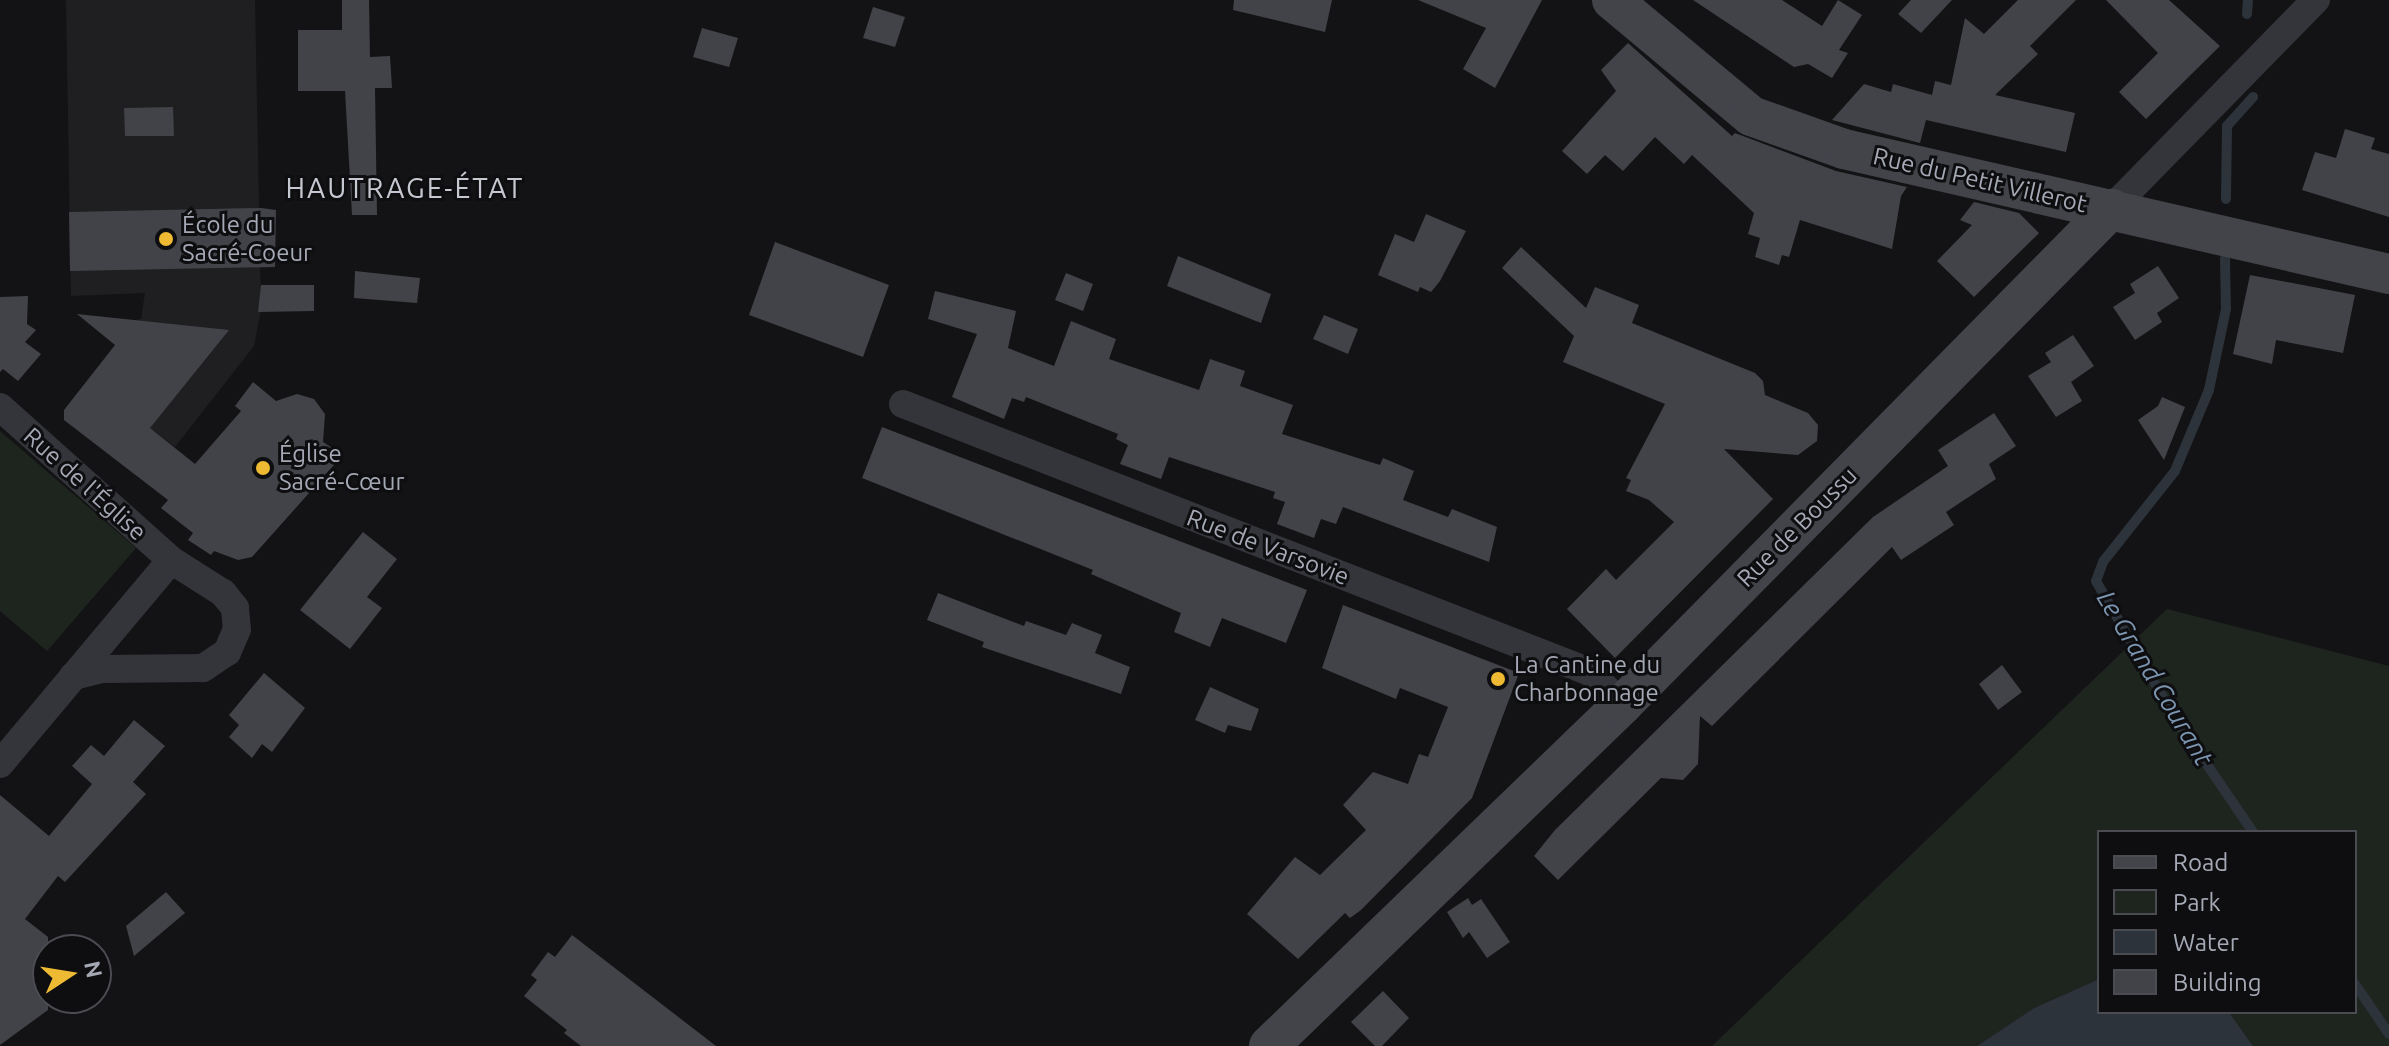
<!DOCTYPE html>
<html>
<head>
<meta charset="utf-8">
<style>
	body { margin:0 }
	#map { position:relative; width:2389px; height:1046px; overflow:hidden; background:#131315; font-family:Ubuntu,sans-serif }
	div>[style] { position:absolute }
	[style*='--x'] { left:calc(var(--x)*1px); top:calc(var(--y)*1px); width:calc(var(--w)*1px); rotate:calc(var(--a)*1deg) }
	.built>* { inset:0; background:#1f1f22 }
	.green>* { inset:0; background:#1e251f }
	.water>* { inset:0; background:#2c333a }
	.stream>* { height:10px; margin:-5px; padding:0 5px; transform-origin:5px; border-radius:5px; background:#2c333a }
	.building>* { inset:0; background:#424348 }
	.street>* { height:28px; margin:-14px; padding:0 14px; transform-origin:14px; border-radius:14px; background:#34353a }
	.secondary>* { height:40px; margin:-20px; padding:0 20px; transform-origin:20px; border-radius:20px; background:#42444a }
	.dots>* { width:22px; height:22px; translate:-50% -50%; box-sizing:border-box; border:4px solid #0e0e10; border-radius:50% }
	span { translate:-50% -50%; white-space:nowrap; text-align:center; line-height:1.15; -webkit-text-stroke:6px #0e0e10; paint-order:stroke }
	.street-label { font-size:24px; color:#a5a9b5 }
	.poi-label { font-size:24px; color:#a5a9b5 }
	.left { translate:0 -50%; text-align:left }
	.water-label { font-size:26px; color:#7c95b0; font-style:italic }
	.quarter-label { font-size:28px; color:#c6c8d1; letter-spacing:2px }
	.legend { position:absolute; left:2097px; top:830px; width:260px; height:184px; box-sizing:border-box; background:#0e0e10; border:2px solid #4a4c52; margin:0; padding:10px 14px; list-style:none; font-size:24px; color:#a5a9b5 }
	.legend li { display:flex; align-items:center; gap:16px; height:40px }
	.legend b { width:40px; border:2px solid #4a4c52 }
	.north { position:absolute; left:32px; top:934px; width:80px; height:80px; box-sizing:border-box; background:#0e0e10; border:2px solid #4a4c52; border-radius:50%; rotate:78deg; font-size:22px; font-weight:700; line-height:32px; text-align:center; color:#a5a9b5 }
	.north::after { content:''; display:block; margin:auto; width:28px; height:36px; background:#eeb933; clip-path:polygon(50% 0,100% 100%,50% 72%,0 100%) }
</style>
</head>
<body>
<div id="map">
	<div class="built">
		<div style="clip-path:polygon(66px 0,255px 0,261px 310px,254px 346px,175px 447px,88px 381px,135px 320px,141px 319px,145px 293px,71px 296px)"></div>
	</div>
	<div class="green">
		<div style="clip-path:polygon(0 431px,136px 548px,47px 651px,0 611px)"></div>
		<div style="clip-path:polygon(2167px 609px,2389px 666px,2389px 1046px,2253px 1046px,2229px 1012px,2355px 1012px,2355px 832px,2099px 832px,2099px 979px,2034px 1008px,1977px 1046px,1712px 1046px)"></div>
	</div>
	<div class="water">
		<div style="clip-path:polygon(2099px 979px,2099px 1012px,2229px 1012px,2253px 1046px,1977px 1046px,2034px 1008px)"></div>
	</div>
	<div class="stream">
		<div style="--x:2247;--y:14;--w:14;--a:-86"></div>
		<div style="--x:2226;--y:199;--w:73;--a:-89.2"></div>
		<div style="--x:2227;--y:126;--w:39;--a:-48"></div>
		<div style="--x:2225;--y:259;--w:50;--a:88.9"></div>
		<div style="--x:2226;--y:309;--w:83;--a:101.9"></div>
		<div style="--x:2209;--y:390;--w:88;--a:112.8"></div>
		<div style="--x:2175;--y:471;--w:116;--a:128.4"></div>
		<div style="--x:2103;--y:562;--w:20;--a:110"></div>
		<div style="--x:2096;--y:581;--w:152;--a:60.1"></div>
		<div style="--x:2172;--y:713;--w:144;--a:55.8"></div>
		<div style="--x:2355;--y:984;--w:60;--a:55.8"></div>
	</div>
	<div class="building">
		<div style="clip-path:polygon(342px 0,369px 0,370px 57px,390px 56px,392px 88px,375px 88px,377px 215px,352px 215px,345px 91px,298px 91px,298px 30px,342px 30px)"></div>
		<div style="clip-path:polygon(1234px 0,1332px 0,1325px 32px,1233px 10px)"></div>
		<div style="clip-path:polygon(1418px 0,1542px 0,1495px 88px,1463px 69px,1486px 28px)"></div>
		<div style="clip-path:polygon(1693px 0,1782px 0,1822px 26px,1838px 0,1862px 15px,1839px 50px,1848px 53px,1832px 78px,1808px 64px,1794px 67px)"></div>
		<div style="clip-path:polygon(1911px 0,1952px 0,1921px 33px,1898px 14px)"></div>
		<div style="clip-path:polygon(2018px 0,2076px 0,2030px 46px,2038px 54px,1995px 95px,2075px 113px,2066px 152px,1926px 120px,1920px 143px,1832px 120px,1864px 84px,1891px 92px,1893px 84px,1932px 95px,1935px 81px,1951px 85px,1965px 18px,1984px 34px)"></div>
		<div style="clip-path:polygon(2106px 0,2169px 0,2220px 46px,2146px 119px,2119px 92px,2158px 53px)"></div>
		<div style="clip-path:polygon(873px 7px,905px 17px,895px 47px,863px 38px)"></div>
		<div style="clip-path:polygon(702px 28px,738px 38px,729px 67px,693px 57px)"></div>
		<div style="clip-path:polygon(1628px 43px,1732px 136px,1735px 133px,1836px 171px,1907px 187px,1901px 196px,1892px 249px,1800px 220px,1789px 257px,1782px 255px,1779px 265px,1755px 257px,1760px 238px,1748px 234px,1754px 213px,1692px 155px,1684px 164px,1655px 137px,1623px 171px,1605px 155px,1587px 174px,1562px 151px,1616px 91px,1601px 70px)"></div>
		<div style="clip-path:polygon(173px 107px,174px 136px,125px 136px,124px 108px)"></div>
		<div style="clip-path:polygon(2345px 129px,2375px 138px,2371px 149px,2389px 154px,2389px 217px,2302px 190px,2315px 152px,2336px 158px)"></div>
		<div style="clip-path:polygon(1974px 202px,2019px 213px,2039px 233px,1974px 297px,1937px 261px,1972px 225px,1960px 220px)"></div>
		<div style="clip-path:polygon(261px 208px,276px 210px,275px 267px,70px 271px,69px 212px)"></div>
		<div style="clip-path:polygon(1426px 214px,1466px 231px,1440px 281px,1431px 292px,1420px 287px,1418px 292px,1378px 275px,1395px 234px,1414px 242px)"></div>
		<div style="clip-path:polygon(775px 242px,889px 285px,863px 357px,749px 315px)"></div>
		<div style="clip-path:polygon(1521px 247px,1586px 308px,1595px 287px,1639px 305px,1632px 323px,1755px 373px,1763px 381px,1765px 395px,1808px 413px,1818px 425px,1817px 441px,1798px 455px,1724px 449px,1773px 499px,1615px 658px,1567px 609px,1606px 569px,1616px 580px,1674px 522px,1649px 500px,1626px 491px,1631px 480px,1626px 478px,1665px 404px,1563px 362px,1574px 336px,1502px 268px)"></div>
		<div style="clip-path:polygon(1178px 256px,1271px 294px,1261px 323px,1167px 286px)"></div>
		<div style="clip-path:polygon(2158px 266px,2179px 298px,2157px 313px,2162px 322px,2135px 340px,2113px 307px,2135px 293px,2130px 284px)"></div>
		<div style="clip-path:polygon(355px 271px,420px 278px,417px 303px,354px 298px)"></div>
		<div style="clip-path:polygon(1066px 273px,1093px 284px,1083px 311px,1055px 300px)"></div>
		<div style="clip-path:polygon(2250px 275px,2355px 295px,2343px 353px,2276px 340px,2272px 364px,2233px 354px)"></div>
		<div style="clip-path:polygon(261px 285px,314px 285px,314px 311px,258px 312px)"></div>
		<div style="clip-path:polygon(935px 291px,1016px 311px,1008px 348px,1054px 366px,1071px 321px,1116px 339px,1109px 359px,1199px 390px,1210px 359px,1245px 371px,1240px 386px,1293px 405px,1282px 434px,1380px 465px,1383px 458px,1414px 471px,1403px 500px,1448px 517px,1452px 509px,1497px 527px,1489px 562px,1343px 507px,1336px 524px,1321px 519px,1314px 538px,1277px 524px,1285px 502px,1273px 498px,1275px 492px,1169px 457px,1161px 479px,1120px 464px,1128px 445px,1116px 439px,1118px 434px,1026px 397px,1024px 402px,1012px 398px,1004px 419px,952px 397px,977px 334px,928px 319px)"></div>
		<div style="clip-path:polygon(28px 296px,27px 324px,36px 330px,25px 342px,41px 354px,18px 381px,3px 369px,0 372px,0 297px)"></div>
		<div style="clip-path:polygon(77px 314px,229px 330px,150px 428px,195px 464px,241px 411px,235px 406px,253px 382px,276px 401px,297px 394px,314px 399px,325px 414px,323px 442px,343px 455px,252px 557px,238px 560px,214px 551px,211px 555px,188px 540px,193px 533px,161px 508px,168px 500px,64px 420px,64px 410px,115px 345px)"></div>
		<div style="clip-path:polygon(1324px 315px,1358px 329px,1348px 354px,1313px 339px)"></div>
		<div style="clip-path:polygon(2073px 335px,2094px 366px,2071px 382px,2082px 401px,2056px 417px,2028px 376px,2051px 362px,2045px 353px)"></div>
		<div style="clip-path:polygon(2162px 397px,2185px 407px,2164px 460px,2138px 420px,2158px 406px)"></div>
		<div style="clip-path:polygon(1994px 413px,2016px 446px,1989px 464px,1996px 479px,1946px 512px,1954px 525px,1901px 560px,1892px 547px,1712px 726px,1700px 716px,1698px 764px,1683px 780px,1661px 778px,1558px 880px,1534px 856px,1555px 830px,1873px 517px,1948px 466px,1938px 450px)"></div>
		<div style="clip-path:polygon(882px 427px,1307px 590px,1286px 643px,1222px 618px,1210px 647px,1174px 632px,1181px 613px,1091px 574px,1093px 570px,862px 478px)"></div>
		<div style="clip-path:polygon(363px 532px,397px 559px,367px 597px,382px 608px,350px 649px,300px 610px)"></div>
		<div style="clip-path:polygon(938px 593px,1024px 626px,1026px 621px,1066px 635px,1072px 623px,1102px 635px,1095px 653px,1130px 667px,1121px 694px,982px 647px,984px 642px,927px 620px)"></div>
		<div style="clip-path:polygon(1343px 605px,1519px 673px,1472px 798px,1361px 910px,1350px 918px,1345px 913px,1298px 959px,1247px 914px,1295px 857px,1320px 875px,1366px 830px,1343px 805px,1373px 772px,1408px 784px,1419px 754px,1428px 757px,1448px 707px,1400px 688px,1396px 699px,1322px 668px)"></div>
		<div style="clip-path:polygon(2002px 665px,2022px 692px,1998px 710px,1979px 684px)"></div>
		<div style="clip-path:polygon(264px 673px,305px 708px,272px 752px,262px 744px,252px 758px,229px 737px,239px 725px,229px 715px)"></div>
		<div style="clip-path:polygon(1210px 687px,1259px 709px,1251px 731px,1228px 725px,1225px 733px,1195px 720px)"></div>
		<div style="clip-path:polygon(134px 720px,165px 746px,133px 782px,146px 794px,65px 882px,58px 876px,25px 919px,48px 937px,48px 1010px,0 1045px,0 795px,49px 836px,92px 784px,72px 766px,91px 745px,104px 756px)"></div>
		<div style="clip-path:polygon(166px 892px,185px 913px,134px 956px,126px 926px)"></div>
		<div style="clip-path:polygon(1468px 898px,1472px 905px,1481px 899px,1510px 942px,1487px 958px,1469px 932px,1463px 938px,1447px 912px)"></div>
		<div style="clip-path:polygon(572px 935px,716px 1046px,581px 1046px,564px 1033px,567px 1030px,524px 996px,537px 980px,531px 975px,548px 952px,555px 957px)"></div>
		<div style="clip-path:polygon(1383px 991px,1409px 1018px,1382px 1046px,1375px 1046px,1351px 1022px)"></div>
	</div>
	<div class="street">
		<div style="--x:2111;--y:209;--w:293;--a:-45.6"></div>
		<div style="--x:903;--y:404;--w:737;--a:21.31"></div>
		<div style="--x:1590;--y:672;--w:46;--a:45.9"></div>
		<div style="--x:0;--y:407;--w:229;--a:41.8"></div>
		<div style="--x:171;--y:560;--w:62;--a:32.4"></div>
		<div style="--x:223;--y:593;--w:19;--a:51"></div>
		<div style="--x:235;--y:608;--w:21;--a:85"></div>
		<div style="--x:237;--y:629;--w:25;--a:113"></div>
		<div style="--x:227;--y:652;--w:29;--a:146"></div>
		<div style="--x:203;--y:668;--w:101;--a:179.4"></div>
		<div style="--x:102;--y:669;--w:30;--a:166"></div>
		<div style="--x:0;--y:764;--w:266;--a:-50"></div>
	</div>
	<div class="secondary">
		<div style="--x:1612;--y:0;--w:181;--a:39.8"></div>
		<div style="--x:1751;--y:116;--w:99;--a:19.5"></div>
		<div style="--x:1844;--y:149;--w:559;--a:12.92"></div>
		<div style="--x:1269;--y:1046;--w:491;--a:-44"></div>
		<div style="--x:1622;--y:705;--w:697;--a:-45.41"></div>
	</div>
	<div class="dots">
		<div style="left:166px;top:239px;background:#eeb933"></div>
		<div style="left:263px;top:468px;background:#eeb933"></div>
		<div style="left:1498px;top:679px;background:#eeb933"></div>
	</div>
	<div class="street-label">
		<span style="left:1980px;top:180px;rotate:13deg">Rue du Petit Villerot</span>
		<span style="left:85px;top:484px;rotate:42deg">Rue de l'Église</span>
		<span style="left:1797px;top:527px;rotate:-45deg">Rue de Boussu</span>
		<span style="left:1268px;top:547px;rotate:21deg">Rue de Varsovie</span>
	</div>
	<div class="poi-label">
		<span class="left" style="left:182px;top:239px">École du<br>Sacré-Coeur</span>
		<span class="left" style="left:279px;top:468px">Église<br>Sacré-Cœur</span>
		<span class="left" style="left:1514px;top:679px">La Cantine du<br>Charbonnage</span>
	</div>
	<div class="water-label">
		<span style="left:2155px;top:678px;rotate:59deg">Le Grand Courant</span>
	</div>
	<div class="quarter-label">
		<span style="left:405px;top:188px">HAUTRAGE-ÉTAT</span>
	</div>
	<ul class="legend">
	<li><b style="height:10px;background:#42444a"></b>Road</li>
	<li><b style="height:22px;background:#1e251f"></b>Park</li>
	<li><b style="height:22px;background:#2c333a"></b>Water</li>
	<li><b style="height:22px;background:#424348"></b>Building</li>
	</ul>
	<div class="north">N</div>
</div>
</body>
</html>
